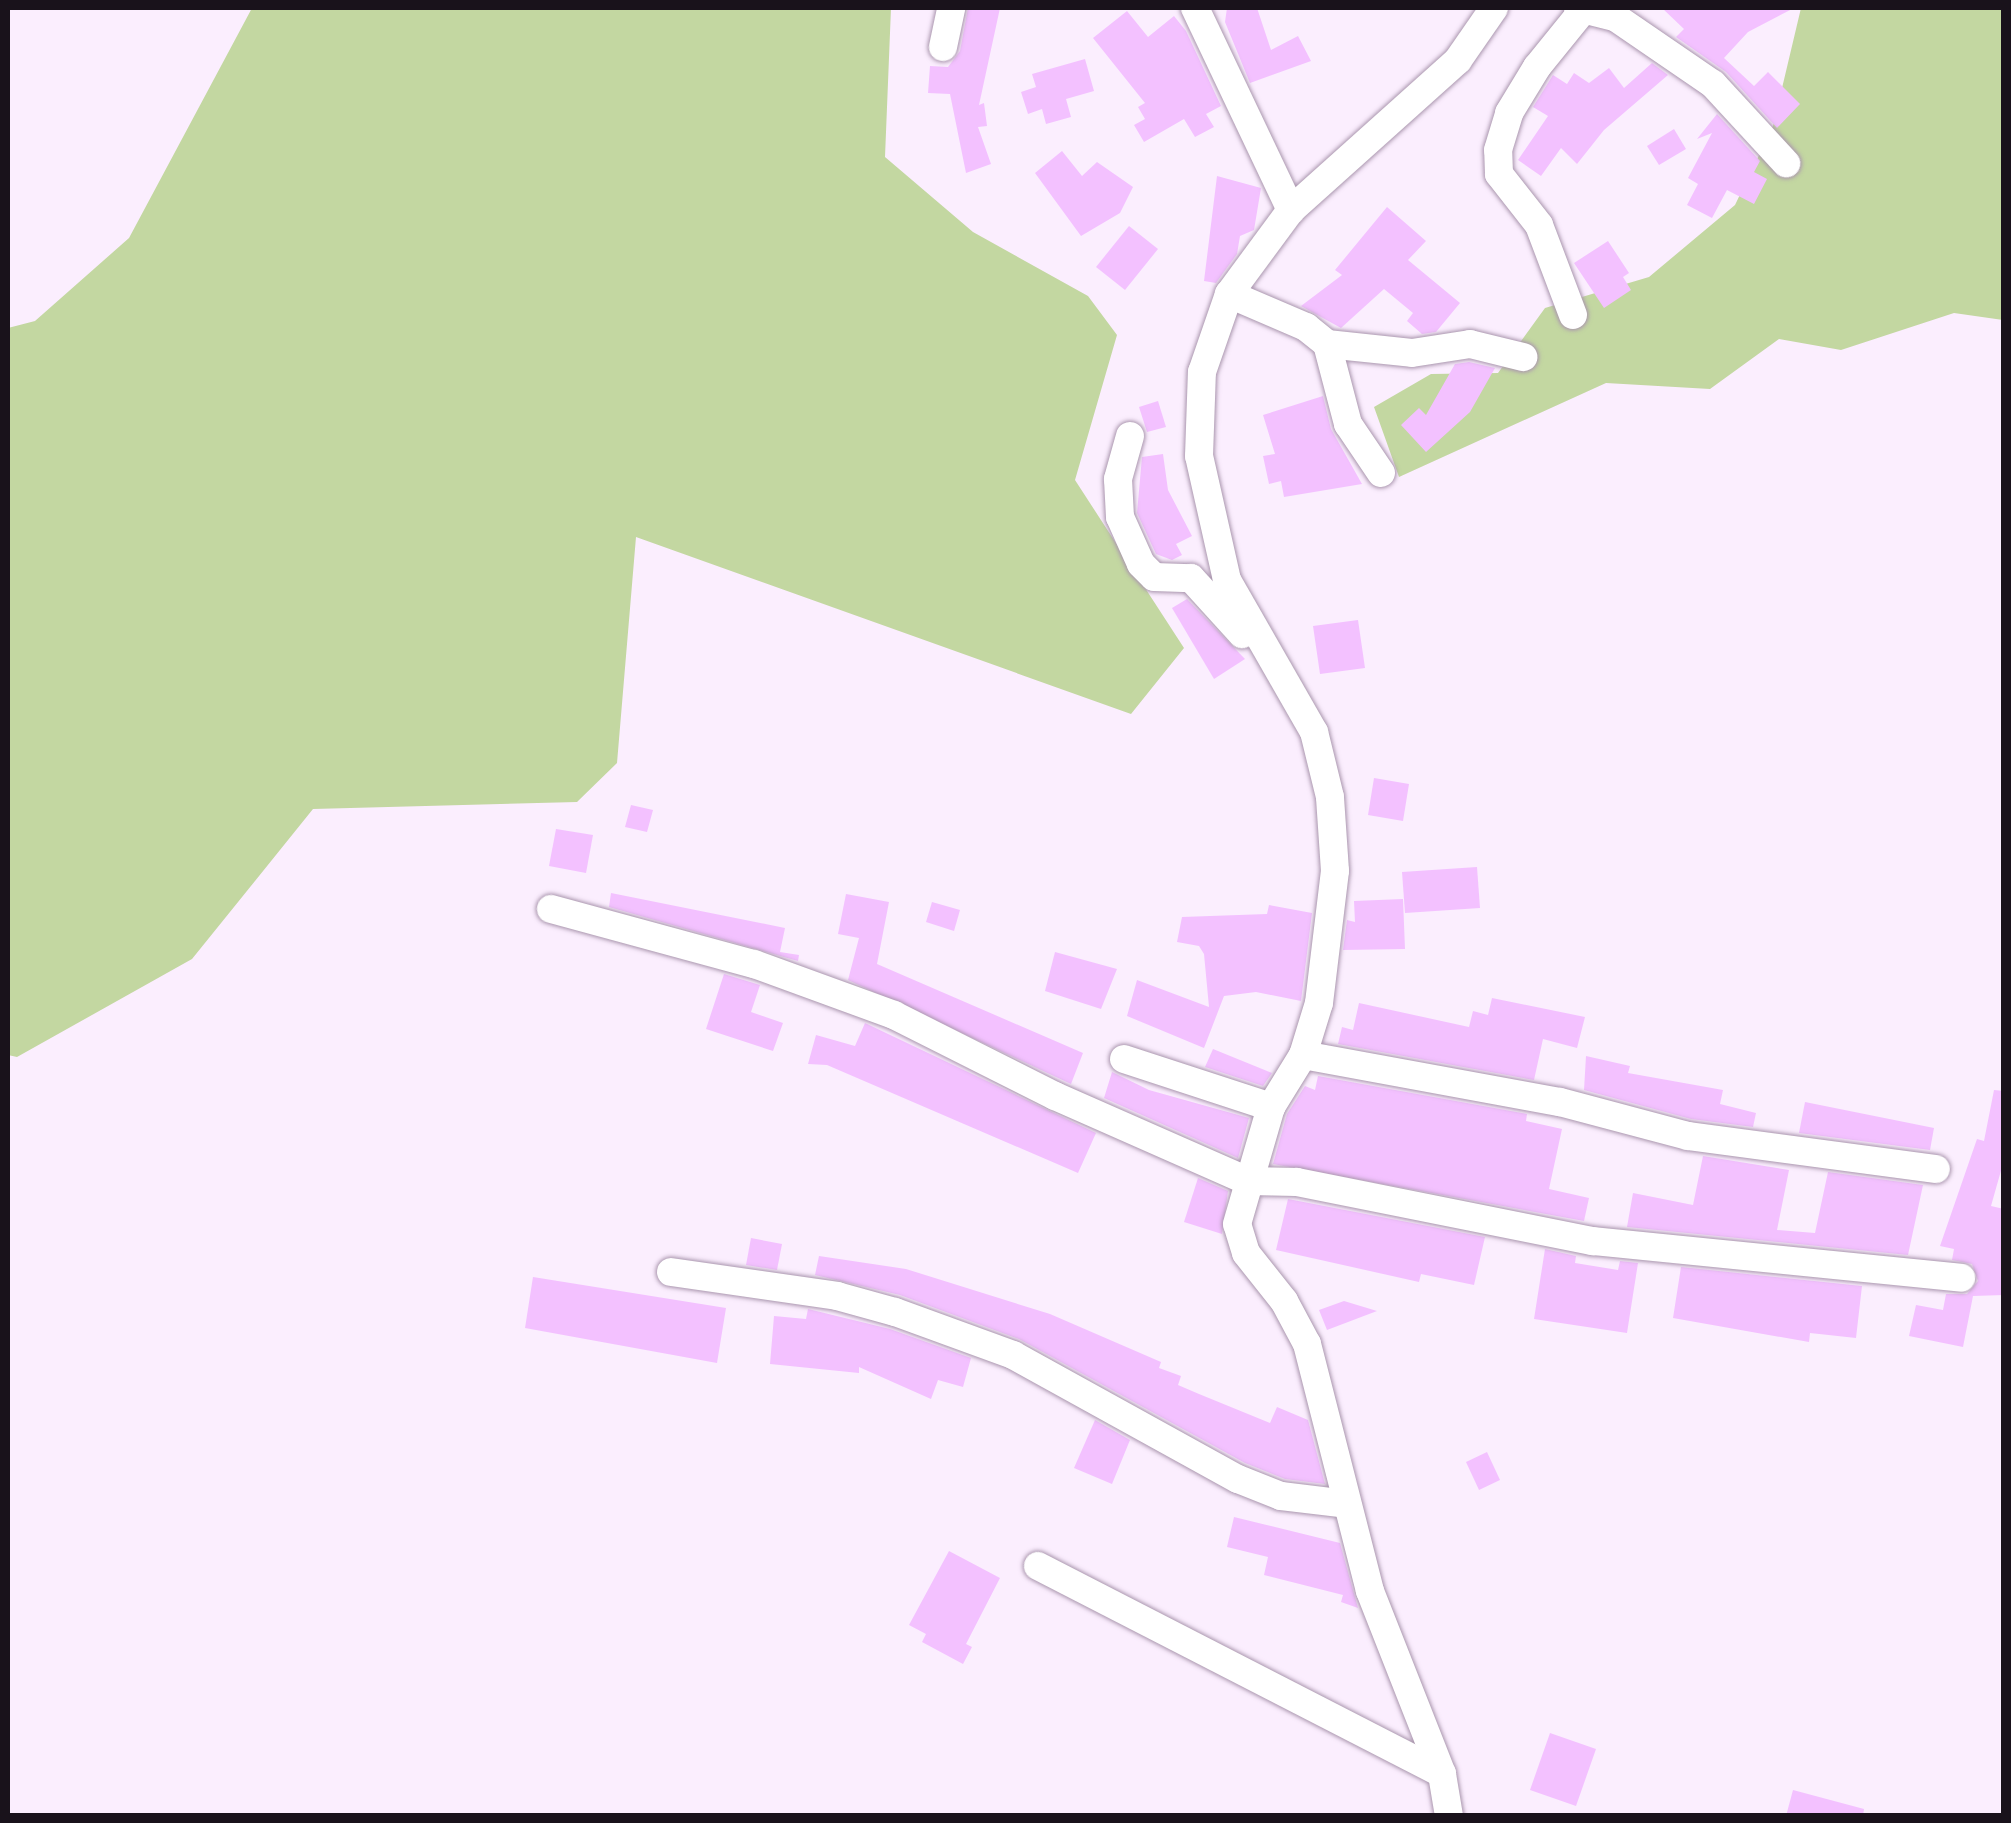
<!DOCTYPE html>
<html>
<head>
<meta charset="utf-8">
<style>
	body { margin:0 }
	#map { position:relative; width:2011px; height:1823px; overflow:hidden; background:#fbeefe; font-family:"PT Sans Narrow",sans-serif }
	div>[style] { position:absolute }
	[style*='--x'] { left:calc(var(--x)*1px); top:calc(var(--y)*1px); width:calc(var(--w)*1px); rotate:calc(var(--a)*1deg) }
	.green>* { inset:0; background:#c3d7a1 }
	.building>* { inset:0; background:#f3c1ff }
	.roads { filter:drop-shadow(0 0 2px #aa96ae) drop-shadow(0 0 2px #aa96ae) }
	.minor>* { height:28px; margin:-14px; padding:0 14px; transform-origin:14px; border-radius:14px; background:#fff }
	span { translate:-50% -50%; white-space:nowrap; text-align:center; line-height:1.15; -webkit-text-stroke:9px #fff; paint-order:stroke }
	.frame { position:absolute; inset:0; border:10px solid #19121b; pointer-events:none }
</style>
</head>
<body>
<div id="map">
	<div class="green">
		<div style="clip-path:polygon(252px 8px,891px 8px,885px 157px,973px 232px,1088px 296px,1117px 335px,1075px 480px,1184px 648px,1131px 714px,636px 537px,617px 763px,577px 802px,313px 809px,192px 959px,17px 1057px,8px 1055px,8px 328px,35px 321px,129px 238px)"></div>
		<div style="clip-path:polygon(1801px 8px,2003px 8px,2003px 320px,1954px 313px,1841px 350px,1779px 339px,1710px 389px,1606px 383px,1399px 477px,1374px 407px,1431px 374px,1498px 373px,1545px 308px,1649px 277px,1735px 205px,1773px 126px)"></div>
	</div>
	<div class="building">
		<div style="clip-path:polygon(968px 8px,1000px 8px,979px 105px,984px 103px,987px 126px,978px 127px,991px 164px,966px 173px,950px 94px,928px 93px,930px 66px,948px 67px,960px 51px)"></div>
		<div style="clip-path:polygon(1227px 8px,1257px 8px,1271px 50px,1298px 36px,1311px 61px,1250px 83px,1225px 22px)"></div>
		<div style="clip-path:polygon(1662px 8px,1794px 8px,1748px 32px,1724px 58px,1754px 86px,1768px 72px,1800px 104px,1777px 128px,1726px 72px,1676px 37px,1684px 29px)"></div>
		<div style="clip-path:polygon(1127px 11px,1148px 37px,1174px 16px,1186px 31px,1221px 106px,1206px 114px,1214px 127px,1195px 137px,1184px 119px,1144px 142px,1134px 125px,1145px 119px,1138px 107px,1145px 103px,1093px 38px)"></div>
		<div style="clip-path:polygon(1085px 59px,1094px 91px,1066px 99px,1071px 117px,1046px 124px,1042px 109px,1028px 114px,1021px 92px,1036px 87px,1032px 74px)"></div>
		<div style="clip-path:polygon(1652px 63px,1668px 75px,1604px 130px,1577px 164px,1561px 148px,1541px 176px,1518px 160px,1548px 116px,1533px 107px,1553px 75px,1567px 84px,1574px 73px,1589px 83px,1609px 68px,1624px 88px)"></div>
		<div style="clip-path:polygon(1717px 114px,1760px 161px,1754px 172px,1767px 179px,1754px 204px,1727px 190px,1712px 218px,1687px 205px,1698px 184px,1688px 178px,1712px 133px,1697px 139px)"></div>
		<div style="clip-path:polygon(1674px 129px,1686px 149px,1659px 165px,1647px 146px)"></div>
		<div style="clip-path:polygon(1062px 151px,1082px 176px,1097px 162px,1133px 187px,1120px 213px,1081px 236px,1035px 173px)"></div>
		<div style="clip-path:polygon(1217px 176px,1261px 188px,1254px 230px,1240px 236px,1237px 254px,1216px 283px,1204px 281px)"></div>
		<div style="clip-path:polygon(1387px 207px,1426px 241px,1408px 260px,1460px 303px,1436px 332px,1422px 334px,1407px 321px,1413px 313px,1384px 289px,1341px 328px,1301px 306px,1342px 275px,1335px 270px)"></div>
		<div style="clip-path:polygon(1129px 226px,1158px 249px,1125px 290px,1096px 267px)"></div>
		<div style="clip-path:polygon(1608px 241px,1629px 273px,1623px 277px,1631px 290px,1604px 308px,1574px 263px)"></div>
		<div style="clip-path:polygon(1469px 362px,1495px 368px,1470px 412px,1426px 452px,1401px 425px,1419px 408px,1426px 415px,1455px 364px)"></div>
		<div style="clip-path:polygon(1323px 396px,1331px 429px,1362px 484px,1284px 497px,1281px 481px,1269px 484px,1263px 456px,1275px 454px,1263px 415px)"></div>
		<div style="clip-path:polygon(1158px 401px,1166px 427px,1147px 432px,1139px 407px)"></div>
		<div style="clip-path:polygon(1163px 454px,1168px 490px,1192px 536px,1176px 544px,1182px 555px,1172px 560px,1156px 554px,1137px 513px,1142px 457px)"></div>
		<div style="clip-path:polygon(1187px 599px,1245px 659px,1214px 679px,1172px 608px)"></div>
		<div style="clip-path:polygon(1358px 620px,1365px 668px,1320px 674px,1313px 626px)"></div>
		<div style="clip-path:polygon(1374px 778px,1409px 784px,1403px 821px,1368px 815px)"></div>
		<div style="clip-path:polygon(631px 805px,653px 810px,647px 832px,625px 827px)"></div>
		<div style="clip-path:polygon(556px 829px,593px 835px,586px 873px,549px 866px)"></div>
		<div style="clip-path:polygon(1477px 867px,1480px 908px,1405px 913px,1402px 872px)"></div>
		<div style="clip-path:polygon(611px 893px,785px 928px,780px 952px,799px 955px,798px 961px,609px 907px)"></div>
		<div style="clip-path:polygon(846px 894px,889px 902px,877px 964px,1083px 1053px,1071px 1084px,848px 980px,859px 938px,838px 934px)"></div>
		<div style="clip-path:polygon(1403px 899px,1405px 949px,1343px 950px,1347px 920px,1355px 922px,1354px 901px)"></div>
		<div style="clip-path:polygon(932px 902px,960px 910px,954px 931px,926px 922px)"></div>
		<div style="clip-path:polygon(1269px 905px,1312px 913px,1301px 1001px,1256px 992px,1224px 996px,1204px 1048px,1127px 1016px,1137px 980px,1209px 1007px,1204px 954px,1199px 946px,1177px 942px,1182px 917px,1267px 914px)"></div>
		<div style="clip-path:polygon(1055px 952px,1117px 969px,1101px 1009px,1045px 991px)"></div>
		<div style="clip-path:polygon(724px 974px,760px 985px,751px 1012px,783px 1023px,773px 1051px,706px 1029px)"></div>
		<div style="clip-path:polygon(1492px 998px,1585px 1017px,1577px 1048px,1543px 1039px,1534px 1080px,1338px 1044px,1342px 1027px,1353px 1030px,1359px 1003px,1469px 1027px,1473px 1011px,1488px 1015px)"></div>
		<div style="clip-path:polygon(865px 1023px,1096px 1133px,1078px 1173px,827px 1065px,808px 1064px,816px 1035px,855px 1046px)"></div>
		<div style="clip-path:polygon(1213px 1049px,1272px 1073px,1263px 1086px,1205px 1067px)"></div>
		<div style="clip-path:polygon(1586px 1056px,1630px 1066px,1628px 1073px,1723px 1090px,1720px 1104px,1756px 1113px,1753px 1127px,1691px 1119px,1584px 1090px)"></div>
		<div style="clip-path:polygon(1112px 1072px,1149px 1090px,1249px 1118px,1238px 1158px,1104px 1098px)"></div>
		<div style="clip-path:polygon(1318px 1076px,1527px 1114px,1526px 1121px,1562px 1129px,1549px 1189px,1589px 1198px,1584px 1221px,1273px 1164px,1287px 1114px,1305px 1086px,1315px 1090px)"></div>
		<div style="clip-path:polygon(1994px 1090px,2004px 1091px,2004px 1160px,1991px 1206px,2004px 1209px,2004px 1295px,1973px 1296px,1963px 1347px,1909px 1336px,1916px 1305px,1943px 1310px,1946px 1294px,1967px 1294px,1978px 1281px,1972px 1264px,1952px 1260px,1954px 1249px,1940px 1246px,1977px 1139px,1984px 1141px)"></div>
		<div style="clip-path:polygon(1805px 1102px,1934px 1128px,1930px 1150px,1799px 1133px)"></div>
		<div style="clip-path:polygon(1703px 1156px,1789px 1170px,1777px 1230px,1815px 1233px,1828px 1172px,1923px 1185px,1908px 1255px,1627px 1227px,1633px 1193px,1693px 1205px)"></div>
		<div style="clip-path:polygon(1198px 1178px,1228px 1191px,1222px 1234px,1184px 1222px)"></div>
		<div style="clip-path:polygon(1288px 1199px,1485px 1237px,1474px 1285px,1421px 1274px,1419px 1282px,1276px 1250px)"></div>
		<div style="clip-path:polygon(751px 1238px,782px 1244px,777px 1270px,746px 1265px)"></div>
		<div style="clip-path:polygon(1545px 1249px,1576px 1256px,1575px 1263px,1618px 1270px,1620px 1261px,1638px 1263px,1627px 1333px,1534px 1319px)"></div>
		<div style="clip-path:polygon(819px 1256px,906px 1269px,1050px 1314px,1161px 1362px,1159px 1368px,1181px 1376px,1178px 1385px,1199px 1394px,1270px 1423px,1277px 1407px,1308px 1420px,1325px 1484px,1285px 1479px,1245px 1463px,1019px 1339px,900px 1295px,815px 1275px)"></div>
		<div style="clip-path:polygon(1681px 1267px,1862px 1286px,1856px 1338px,1810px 1333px,1809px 1342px,1673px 1318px)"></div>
		<div style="clip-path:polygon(533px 1277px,726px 1308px,717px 1363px,525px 1328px)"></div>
		<div style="clip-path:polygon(1344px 1301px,1377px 1311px,1327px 1330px,1319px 1310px)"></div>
		<div style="clip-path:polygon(808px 1309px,890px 1329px,971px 1358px,963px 1387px,938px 1380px,931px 1399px,859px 1367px,859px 1373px,770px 1364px,774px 1316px,806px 1319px)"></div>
		<div style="clip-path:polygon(1095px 1420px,1130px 1440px,1112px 1484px,1074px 1468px)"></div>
		<div style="clip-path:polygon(1487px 1452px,1500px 1480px,1479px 1490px,1466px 1462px)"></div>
		<div style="clip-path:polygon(1234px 1517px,1340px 1543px,1358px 1608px,1341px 1602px,1343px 1595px,1264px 1575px,1268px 1557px,1227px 1547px)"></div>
		<div style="clip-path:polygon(949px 1551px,1000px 1578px,966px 1644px,972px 1647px,963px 1664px,922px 1642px,926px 1634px,909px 1625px)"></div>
		<div style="clip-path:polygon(1550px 1733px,1596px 1749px,1576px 1806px,1530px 1790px)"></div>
		<div style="clip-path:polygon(1793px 1790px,1864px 1809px,1863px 1816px,1786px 1816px)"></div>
	</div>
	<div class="roads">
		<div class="minor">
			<div style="--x:1195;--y:8;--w:224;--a:64.6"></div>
			<div style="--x:1578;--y:8;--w:38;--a:14"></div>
			<div style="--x:1615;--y:17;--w:119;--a:34.4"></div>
			<div style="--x:1713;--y:84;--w:108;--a:47.3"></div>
			<div style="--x:943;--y:47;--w:40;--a:-78"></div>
			<div style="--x:1229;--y:294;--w:84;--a:23.2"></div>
			<div style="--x:1306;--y:327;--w:27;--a:39"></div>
			<div style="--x:1327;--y:344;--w:83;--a:75.3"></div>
			<div style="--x:1348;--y:424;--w:59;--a:56"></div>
			<div style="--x:1573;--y:315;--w:96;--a:-110.7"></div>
			<div style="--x:1539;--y:225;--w:65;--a:-128.1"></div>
			<div style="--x:1499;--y:174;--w:24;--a:-92"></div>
			<div style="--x:1498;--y:150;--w:39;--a:-73"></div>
			<div style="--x:1509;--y:113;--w:54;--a:-58.7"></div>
			<div style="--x:1537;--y:67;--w:75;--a:-51"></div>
			<div style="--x:1327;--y:344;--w:85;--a:6"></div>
			<div style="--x:1412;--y:353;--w:59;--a:-8.8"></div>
			<div style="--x:1470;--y:344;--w:55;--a:13.8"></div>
			<div style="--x:1130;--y:436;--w:45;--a:105.6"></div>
			<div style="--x:1118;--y:479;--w:38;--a:87"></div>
			<div style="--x:1120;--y:517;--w:51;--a:65.9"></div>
			<div style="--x:1141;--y:564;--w:18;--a:45"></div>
			<div style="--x:1154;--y:577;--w:37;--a:2"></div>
			<div style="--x:1191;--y:578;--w:76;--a:47.7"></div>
			<div style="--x:551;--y:909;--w:210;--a:15.2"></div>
			<div style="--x:754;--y:964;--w:149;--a:20"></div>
			<div style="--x:894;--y:1015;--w:180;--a:26.7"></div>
			<div style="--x:1055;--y:1096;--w:211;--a:23.8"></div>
			<div style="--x:1248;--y:1181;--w:49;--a:1.2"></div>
			<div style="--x:1297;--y:1182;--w:302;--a:11.3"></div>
			<div style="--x:1593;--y:1241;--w:370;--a:5.7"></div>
			<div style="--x:1303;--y:1055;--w:261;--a:10.4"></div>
			<div style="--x:1560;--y:1102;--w:132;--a:14.9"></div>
			<div style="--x:1688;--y:1136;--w:250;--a:7.6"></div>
			<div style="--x:1124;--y:1059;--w:155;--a:18.1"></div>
			<div style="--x:671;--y:1272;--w:168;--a:8.2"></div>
			<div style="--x:837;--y:1296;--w:60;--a:15.4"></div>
			<div style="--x:895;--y:1312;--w:126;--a:20"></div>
			<div style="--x:1013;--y:1355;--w:257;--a:28.9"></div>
			<div style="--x:1238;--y:1479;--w:46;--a:21.6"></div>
			<div style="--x:1281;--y:1496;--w:66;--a:6.9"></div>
			<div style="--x:1038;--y:1566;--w:454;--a:27.2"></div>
			<div style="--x:1449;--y:1816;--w:43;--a:-99.5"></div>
			<div style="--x:1442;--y:1774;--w:197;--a:-111.5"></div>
			<div style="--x:1370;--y:1591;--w:255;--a:-104.3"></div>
			<div style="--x:1307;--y:1344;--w:49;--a:-118.1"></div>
			<div style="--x:1284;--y:1301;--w:61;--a:-128.4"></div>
			<div style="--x:1246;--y:1253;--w:30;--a:-107"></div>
			<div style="--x:1237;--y:1224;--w:122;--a:-73.8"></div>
			<div style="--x:1271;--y:1107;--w:61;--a:-58.4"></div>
			<div style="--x:1303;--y:1055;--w:54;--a:-72.9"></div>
			<div style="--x:1319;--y:1003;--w:133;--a:-83.1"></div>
			<div style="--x:1335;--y:871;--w:74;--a:-93.9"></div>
			<div style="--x:1330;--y:797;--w:67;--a:-103.8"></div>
			<div style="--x:1314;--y:732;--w:175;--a:-119.8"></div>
			<div style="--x:1227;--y:580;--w:127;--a:-102.7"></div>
			<div style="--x:1199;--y:456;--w:84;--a:-88"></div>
			<div style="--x:1202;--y:372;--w:83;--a:-70.9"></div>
			<div style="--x:1229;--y:294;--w:104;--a:-53.6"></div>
			<div style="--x:1291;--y:210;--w:224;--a:-41.9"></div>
			<div style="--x:1458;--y:60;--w:63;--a:-55.3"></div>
		</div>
	</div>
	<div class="frame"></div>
</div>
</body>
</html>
